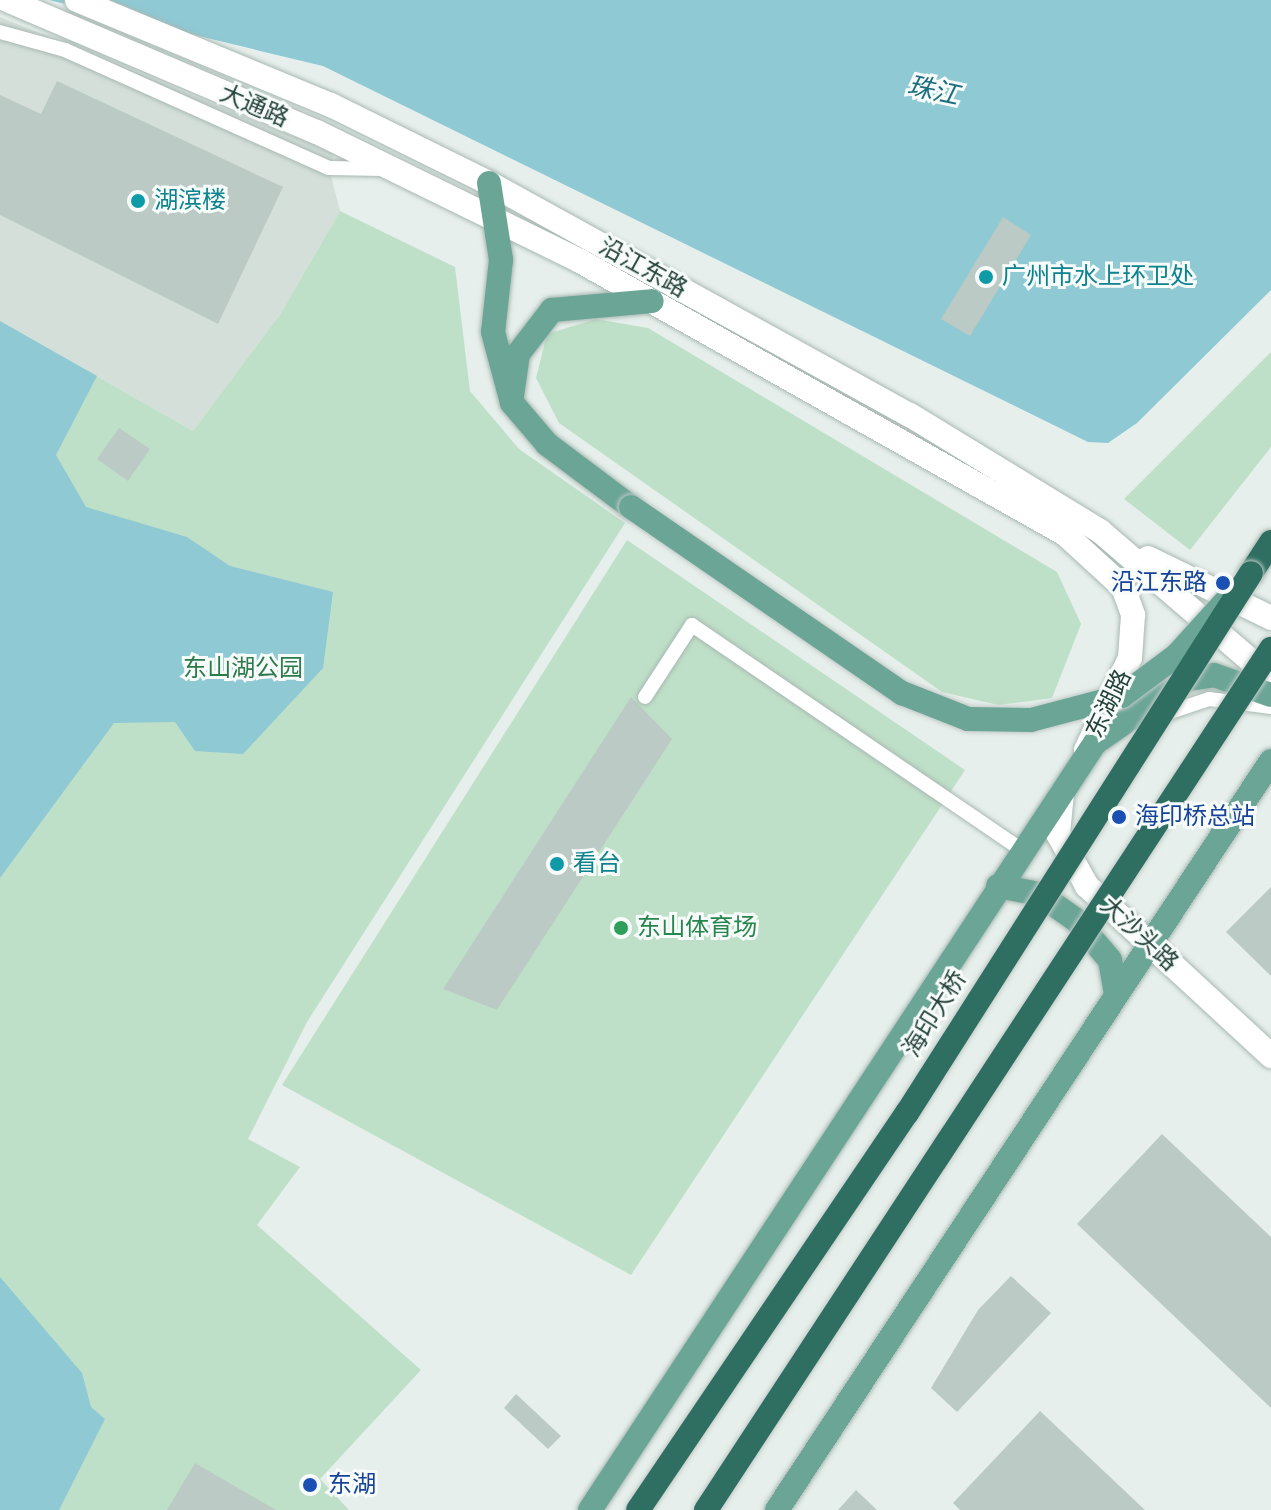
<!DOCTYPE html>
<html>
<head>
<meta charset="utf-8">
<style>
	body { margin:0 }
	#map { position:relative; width:1271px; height:1510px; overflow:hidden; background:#e6efeb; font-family:"Source Sans 3","Noto Sans SC",sans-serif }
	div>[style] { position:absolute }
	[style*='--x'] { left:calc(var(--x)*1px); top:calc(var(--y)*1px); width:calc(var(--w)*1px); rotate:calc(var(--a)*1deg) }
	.built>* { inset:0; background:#d4dfda }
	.green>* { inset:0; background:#bfe0c8 }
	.water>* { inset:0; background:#8ec9d4 }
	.building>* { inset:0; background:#bbcac4 }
	.roads { filter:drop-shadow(0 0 2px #a8b8b2) drop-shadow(0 0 2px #a8b8b2) }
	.lane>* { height:14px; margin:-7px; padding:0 7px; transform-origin:7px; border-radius:7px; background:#fff }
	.secondary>* { height:24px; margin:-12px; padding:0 12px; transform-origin:12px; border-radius:12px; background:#fff }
	.primary>* { height:24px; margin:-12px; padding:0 12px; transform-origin:12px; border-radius:12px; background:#6aa596 }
	.highway>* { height:24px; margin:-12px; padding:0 12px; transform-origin:12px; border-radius:12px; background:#2f6f62 }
	.bridges { filter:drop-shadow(0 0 2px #c2cac8) drop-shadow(0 0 2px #c2cac8) }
	.primary-bridge>* { height:24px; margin:-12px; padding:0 12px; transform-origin:12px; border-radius:12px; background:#6aa596 }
	.highway-bridge>* { height:24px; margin:-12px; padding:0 12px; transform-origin:12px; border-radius:12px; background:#2f6f62 }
	.dots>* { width:22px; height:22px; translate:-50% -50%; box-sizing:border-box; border:4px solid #f7fbf9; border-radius:50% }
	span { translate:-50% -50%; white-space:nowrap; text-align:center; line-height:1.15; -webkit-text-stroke:6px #f7fbf9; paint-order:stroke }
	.street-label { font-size:24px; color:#24423a }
	.culture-label { font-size:24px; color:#0d838f }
	.left { translate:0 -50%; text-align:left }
	.transit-label { font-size:24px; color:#164399 }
	.right { translate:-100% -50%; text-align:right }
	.park-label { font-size:24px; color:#2d7a4b }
	.leisure-label { font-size:24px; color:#27864d }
	.water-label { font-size:26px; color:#1c6f80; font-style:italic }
</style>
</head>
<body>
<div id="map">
	<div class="built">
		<div style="clip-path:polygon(0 17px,334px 153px,329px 168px,340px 211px,281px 313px,193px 431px,0 321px)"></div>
	</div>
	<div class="green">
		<div style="clip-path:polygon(340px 211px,455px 267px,470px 391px,519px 449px,625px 523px,307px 1022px,248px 1139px,300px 1167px,257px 1225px,421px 1370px,320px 1479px,349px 1510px,0 1510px,0 321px,193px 431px,281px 313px)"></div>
		<div style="clip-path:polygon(596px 319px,648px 328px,1057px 572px,1081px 624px,1052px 698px,998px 705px,942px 692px,559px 423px,536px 378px,547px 334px)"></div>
		<div style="clip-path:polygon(1271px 352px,1271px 447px,1190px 550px,1124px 499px)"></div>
		<div style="clip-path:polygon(627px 540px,965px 770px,631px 1275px,282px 1085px)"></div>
	</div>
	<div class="water">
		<div style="clip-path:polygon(49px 0,1271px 0,1271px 290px,1137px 423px,1108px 443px,1088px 442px,323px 66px)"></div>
		<div style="clip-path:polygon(0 321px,97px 376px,56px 455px,86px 507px,187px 537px,230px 566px,333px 592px,323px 668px,243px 754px,195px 751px,175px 722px,114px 723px,0 878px)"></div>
		<div style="clip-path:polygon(0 1277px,82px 1373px,91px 1407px,105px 1419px,59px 1510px,0 1510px)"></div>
	</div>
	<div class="building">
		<div style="clip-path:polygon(57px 81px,283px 187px,218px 324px,0 215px,0 95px,41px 114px)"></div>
		<div style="clip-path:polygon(1003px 217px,1031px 235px,970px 336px,941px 319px)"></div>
		<div style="clip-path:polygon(119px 428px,150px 449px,128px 481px,97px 459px)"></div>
		<div style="clip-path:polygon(631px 697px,672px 739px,497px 1010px,443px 989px)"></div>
		<div style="clip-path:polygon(1271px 887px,1271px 976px,1226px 932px)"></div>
		<div style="clip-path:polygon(1162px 1134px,1271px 1237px,1271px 1408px,1077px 1224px)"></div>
		<div style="clip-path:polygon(1011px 1276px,1051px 1313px,957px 1412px,931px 1388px,978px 1310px)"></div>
		<div style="clip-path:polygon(516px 1394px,561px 1436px,548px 1449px,504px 1408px)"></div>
		<div style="clip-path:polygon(1040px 1411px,1145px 1510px,960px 1510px,953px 1503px)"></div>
		<div style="clip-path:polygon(195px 1463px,276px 1510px,167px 1510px)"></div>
		<div style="clip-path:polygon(856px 1490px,877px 1510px,838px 1510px)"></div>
	</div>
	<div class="roads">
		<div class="lane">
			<div style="--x:0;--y:32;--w:67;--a:15.5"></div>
			<div style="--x:65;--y:50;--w:289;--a:24.1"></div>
			<div style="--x:329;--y:168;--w:54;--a:1.1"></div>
			<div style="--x:645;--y:697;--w:86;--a:-56.9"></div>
			<div style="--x:692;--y:625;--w:399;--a:34.3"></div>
			<div style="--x:1167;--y:713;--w:44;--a:-18.4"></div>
			<div style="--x:1209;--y:699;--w:63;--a:7.4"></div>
		</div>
		<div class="secondary">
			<div style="--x:7;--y:0;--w:337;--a:23.1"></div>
			<div style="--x:317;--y:132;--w:293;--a:26.1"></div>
			<div style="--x:580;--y:261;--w:557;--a:29.37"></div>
			<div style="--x:1065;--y:534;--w:79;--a:42.4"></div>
			<div style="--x:1123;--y:587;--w:30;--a:70"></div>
			<div style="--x:1133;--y:615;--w:43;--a:94"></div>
			<div style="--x:1130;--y:658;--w:102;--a:115.6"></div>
			<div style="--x:77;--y:0;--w:275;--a:22.5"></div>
			<div style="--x:331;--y:105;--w:176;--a:26.3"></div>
			<div style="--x:489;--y:183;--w:481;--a:28.9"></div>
			<div style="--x:910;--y:415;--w:223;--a:31.4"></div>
			<div style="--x:1100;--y:531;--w:225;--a:40.7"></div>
			<div style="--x:1148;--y:558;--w:137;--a:26"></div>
			<div style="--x:1062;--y:793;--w:41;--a:95.6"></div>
			<div style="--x:1058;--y:834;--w:60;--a:60.9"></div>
			<div style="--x:1087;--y:886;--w:251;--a:42.7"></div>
		</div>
		<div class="primary">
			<div style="--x:489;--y:183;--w:78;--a:81.1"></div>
			<div style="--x:501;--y:260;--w:72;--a:96.3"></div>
			<div style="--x:493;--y:332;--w:73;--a:75"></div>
			<div style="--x:512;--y:403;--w:54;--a:49.5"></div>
			<div style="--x:547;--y:444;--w:105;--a:36.9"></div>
			<div style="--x:512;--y:396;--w:42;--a:-81.9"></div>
			<div style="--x:518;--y:354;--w:56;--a:-52.3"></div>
			<div style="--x:552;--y:310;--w:100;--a:-5.1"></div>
			<div style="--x:998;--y:886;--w:42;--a:11"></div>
			<div style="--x:1039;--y:894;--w:45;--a:35.1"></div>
			<div style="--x:1076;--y:920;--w:52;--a:49.6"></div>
			<div style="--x:1110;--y:960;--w:29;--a:80"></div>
			<div style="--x:590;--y:1510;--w:918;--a:-56.64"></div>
			<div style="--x:1095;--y:743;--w:112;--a:-34.8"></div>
			<div style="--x:1187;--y:679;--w:27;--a:-8"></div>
			<div style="--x:1214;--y:675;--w:60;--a:19.3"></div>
			<div style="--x:777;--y:1510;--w:897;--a:-56.59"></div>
		</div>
		<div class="highway">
			<div style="--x:1251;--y:573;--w:37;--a:-57"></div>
		</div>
	</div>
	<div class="bridges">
		<div class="primary-bridge">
			<div style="--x:631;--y:507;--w:329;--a:34.5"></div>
			<div style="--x:902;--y:693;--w:71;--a:21.5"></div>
			<div style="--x:968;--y:719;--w:63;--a:0.9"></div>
			<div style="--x:1031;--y:720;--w:94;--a:-14.8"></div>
			<div style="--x:1122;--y:696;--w:69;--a:-36.7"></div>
			<div style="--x:1177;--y:655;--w:72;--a:-47.8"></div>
		</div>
		<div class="highway-bridge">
			<div style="--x:638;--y:1510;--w:480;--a:-55.9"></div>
			<div style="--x:907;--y:1113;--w:640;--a:-57.5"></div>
			<div style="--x:706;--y:1510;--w:1030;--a:-56.73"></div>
		</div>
	</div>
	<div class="dots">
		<div style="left:138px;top:201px;background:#0f9aa8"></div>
		<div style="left:986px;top:277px;background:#0f9aa8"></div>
		<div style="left:1223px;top:583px;background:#1a4fb4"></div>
		<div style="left:1119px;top:817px;background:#1a4fb4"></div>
		<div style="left:557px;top:864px;background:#0f9aa8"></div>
		<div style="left:621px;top:928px;background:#2e9e5b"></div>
		<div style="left:310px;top:1485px;background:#1a4fb4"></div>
	</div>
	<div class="street-label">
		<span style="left:254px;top:106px;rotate:23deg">大通路</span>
		<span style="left:643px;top:268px;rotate:29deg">沿江东路</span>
		<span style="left:1109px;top:704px;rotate:-64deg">东湖路</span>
		<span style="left:1139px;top:934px;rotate:43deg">大沙头路</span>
		<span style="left:935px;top:1014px;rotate:-58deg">海印大桥</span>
	</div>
	<div class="culture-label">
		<span class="left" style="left:154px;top:201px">湖滨楼</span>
		<span class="left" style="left:1002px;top:277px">广州市水上环卫处</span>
		<span class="left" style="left:573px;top:864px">看台</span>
	</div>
	<div class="transit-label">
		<span class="right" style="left:1207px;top:583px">沿江东路</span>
		<span class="left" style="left:1135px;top:817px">海印桥总站</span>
		<span class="left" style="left:328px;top:1485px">东湖</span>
	</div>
	<div class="park-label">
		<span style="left:243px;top:669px">东山湖公园</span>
	</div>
	<div class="leisure-label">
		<span class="left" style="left:637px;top:928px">东山体育场</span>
	</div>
	<div class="water-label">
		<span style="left:933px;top:91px;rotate:12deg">珠江</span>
	</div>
</div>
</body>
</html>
